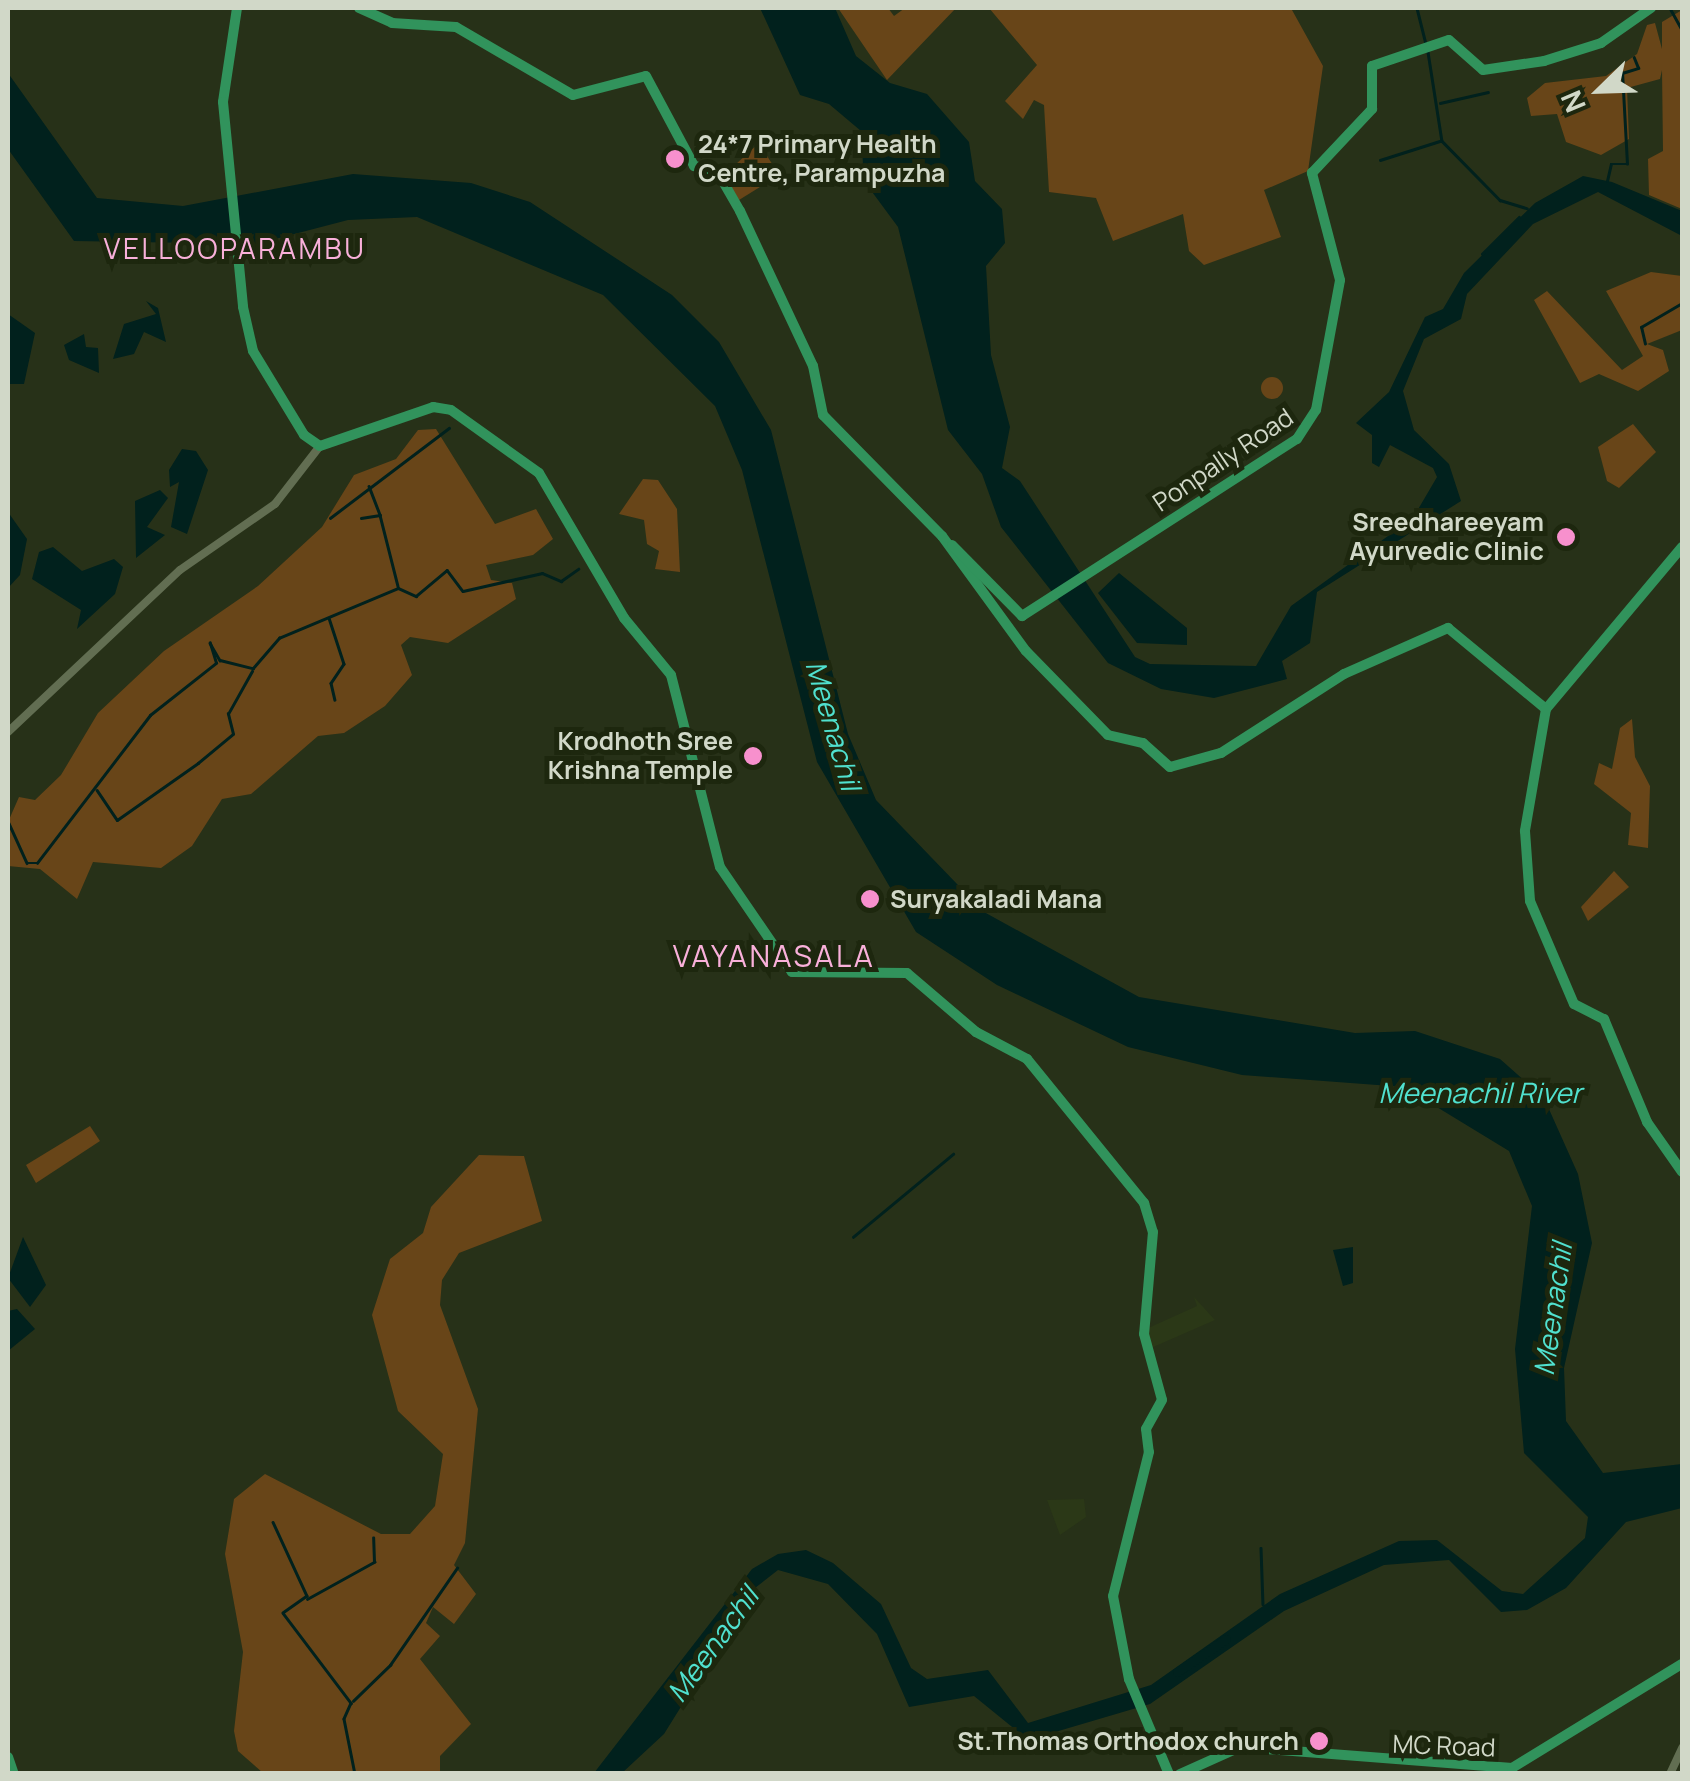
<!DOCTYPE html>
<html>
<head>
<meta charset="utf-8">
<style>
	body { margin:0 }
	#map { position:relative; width:1690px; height:1781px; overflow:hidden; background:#273118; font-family:Manrope,sans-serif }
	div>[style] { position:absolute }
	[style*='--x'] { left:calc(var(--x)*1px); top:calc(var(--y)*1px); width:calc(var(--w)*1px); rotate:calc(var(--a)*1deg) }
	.built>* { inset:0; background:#2b3817 }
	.green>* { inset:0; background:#684518 }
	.round { border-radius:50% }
	.water>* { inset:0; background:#01211d }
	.stream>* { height:2.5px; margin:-1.25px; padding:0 1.25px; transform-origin:1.25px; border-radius:1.25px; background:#01211d }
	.river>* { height:9px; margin:-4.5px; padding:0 4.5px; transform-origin:4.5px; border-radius:4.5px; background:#01211d }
	.minor>* { height:8px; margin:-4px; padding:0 4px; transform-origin:4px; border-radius:4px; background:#626e52 }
	.major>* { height:10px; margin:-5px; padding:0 5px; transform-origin:5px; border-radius:5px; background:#31935c }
	.dots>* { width:28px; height:28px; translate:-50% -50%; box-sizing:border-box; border:5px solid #1d270e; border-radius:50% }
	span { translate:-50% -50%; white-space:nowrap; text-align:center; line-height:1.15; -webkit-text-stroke:10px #1d270e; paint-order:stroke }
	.poi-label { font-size:25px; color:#d1d8c8; font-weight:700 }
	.left { translate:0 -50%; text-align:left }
	.right { translate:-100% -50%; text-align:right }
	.street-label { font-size:25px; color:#d1d8c8 }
	.neighbourhood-label { font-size:28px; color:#f9b0da; letter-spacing:2.5px }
	.water-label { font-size:28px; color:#50e1cf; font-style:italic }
	.quarter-label { font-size:30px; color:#f9b0da; letter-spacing:2.5px }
	.frame { position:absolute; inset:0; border:10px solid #d1d8c8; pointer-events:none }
	.north { position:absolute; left:1550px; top:40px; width:100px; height:100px; -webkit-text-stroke:8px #1d270e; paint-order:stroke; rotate:247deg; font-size:28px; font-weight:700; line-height:40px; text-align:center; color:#d1d8c8 }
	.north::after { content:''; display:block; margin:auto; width:35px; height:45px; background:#d1d8c8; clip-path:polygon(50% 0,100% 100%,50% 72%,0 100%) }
</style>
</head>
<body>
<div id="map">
	<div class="built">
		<div style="clip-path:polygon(1194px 1297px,1215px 1320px,1151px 1348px,1146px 1329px,1197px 1306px)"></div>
		<div style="clip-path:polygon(1084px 1499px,1086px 1517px,1060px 1535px,1047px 1500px)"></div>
	</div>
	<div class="green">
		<div style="clip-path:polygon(838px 8px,888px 8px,894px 16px,905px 8px,956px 8px,887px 80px)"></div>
		<div style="clip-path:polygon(989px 8px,1292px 10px,1323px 66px,1308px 171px,1264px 190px,1281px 237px,1204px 265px,1189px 251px,1183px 214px,1113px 241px,1096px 198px,1049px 192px,1044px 105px,1034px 100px,1023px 119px,1005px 101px,1037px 65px)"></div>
		<div style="clip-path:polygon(1682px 10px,1682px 209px,1649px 195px,1648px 159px,1663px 151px,1662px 70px,1660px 79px,1627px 88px,1629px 139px,1601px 155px,1566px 142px,1557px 114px,1531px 116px,1527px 98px,1545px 83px,1606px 76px,1637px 54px,1647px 25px,1655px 23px,1662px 49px,1662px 22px)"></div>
		<div style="clip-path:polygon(759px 143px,779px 175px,739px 200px,724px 175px)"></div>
		<div style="clip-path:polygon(1651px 272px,1682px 276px,1682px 330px,1647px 344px,1663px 350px,1669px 371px,1638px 391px,1599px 374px,1580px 383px,1534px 300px,1547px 291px,1622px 370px,1643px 356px,1606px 291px)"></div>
		<div class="round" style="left:1261px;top:377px;width:22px;height:22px"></div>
		<div style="clip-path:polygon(1633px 424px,1656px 452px,1619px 488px,1607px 481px,1598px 447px)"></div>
		<div style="clip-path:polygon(436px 429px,495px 524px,536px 509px,553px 539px,533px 555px,486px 565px,491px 580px,512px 583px,516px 599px,448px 643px,410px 637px,401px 645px,412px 675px,385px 706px,344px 733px,318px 736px,251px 794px,222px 799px,192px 846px,161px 868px,93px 862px,77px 899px,40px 869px,8px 866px,8px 822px,19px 797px,35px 800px,61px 775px,98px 713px,164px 651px,258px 586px,322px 527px,354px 475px,396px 459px,418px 430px)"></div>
		<div style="clip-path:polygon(643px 479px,658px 480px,677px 509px,680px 572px,655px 569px,659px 551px,647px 544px,644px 520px,619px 514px)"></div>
		<div style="clip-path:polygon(1632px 719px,1635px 757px,1650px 786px,1648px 848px,1628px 845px,1631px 813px,1594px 784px,1599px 763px,1612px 769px,1620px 728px)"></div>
		<div style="clip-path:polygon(1614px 871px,1629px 887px,1588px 921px,1581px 907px)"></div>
		<div style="clip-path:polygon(90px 1126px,100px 1141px,36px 1183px,26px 1165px)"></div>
		<div style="clip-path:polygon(479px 1155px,524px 1156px,542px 1221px,459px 1253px,442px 1280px,440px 1305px,478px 1409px,465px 1543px,454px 1565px,476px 1594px,454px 1624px,433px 1607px,426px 1623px,440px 1636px,420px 1659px,471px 1724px,440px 1756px,440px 1773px,263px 1773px,238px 1751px,234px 1731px,243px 1652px,225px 1554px,234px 1499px,265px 1474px,381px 1534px,410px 1534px,435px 1506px,443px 1454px,398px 1411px,372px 1315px,390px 1259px,423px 1233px,431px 1207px)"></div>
	</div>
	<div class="water">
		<div style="clip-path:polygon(760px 8px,835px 8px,856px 56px,890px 83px,927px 94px,969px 142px,975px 181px,1002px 209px,1005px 243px,986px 266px,991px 355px,1010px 427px,1002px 468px,1020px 481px,1135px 657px,1150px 664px,1256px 666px,1291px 606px,1413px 518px,1437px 477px,1433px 468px,1390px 445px,1379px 467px,1372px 463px,1372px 435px,1356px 423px,1389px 392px,1425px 317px,1443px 309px,1464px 273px,1535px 203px,1583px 176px,1612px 182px,1682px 211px,1682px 236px,1598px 192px,1533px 224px,1467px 294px,1461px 319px,1424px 339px,1403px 391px,1414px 430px,1449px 464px,1461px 501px,1317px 592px,1310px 643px,1282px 661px,1287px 679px,1214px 698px,1161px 689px,1108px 663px,1001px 527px,982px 474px,948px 430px,898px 227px,864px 181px,861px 131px,829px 104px,800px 95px)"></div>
		<div style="clip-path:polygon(8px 73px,97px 198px,183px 206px,353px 174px,471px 183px,530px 202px,672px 295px,719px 342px,771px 430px,848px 734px,876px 800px,984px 912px,1139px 997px,1355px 1033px,1415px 1031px,1500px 1059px,1544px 1098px,1578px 1174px,1592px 1243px,1564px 1368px,1566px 1421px,1603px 1473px,1682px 1464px,1682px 1508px,1626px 1522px,1566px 1588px,1527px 1610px,1501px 1612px,1449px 1560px,1384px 1565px,1284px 1611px,1150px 1704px,1028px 1740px,974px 1696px,909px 1707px,877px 1634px,828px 1584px,778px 1570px,755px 1588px,664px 1734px,622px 1773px,594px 1773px,752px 1569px,778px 1554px,806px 1550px,833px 1563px,881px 1604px,911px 1668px,927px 1679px,988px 1670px,1028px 1723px,1151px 1685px,1280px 1594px,1399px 1541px,1437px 1540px,1502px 1591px,1523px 1594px,1585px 1538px,1588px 1517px,1524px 1453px,1515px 1349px,1532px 1206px,1509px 1151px,1404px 1087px,1242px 1075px,1128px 1047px,997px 985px,916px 932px,817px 762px,742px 470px,715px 406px,603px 295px,417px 217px,348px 220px,256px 244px,74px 241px,8px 149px)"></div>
		<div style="clip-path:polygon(146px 301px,158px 308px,166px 342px,144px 332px,134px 354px,113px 359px,124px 324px,156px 314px)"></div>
		<div style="clip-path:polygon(8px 314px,35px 333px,24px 384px,8px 384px)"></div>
		<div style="clip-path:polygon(84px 334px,86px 347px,98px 348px,99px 373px,69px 360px,64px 345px)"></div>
		<div style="clip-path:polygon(182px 449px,196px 451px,208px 470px,187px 534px,171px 527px,179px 482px,170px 487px,169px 470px)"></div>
		<div style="clip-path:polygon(160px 490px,168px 498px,147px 527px,165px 535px,136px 558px,135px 501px)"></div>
		<div style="clip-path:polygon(8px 512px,27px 539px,20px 575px,8px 588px)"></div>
		<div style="clip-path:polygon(53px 547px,82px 571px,114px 559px,123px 567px,115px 594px,77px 629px,81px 610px,32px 579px,39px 552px)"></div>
		<div style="clip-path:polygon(1119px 573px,1187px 628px,1187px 645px,1137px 643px,1098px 593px)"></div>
		<div style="clip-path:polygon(23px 1237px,46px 1285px,30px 1307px,8px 1278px)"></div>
		<div style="clip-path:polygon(1353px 1247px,1353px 1283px,1343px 1286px,1333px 1250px)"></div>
		<div style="clip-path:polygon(17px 1309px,35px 1329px,8px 1351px,8px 1311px)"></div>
	</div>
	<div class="stream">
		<div style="--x:1417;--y:8;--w:38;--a:76"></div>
		<div style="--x:1670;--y:8;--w:25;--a:61"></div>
		<div style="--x:1428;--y:52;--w:90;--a:81.1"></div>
		<div style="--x:1442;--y:141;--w:83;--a:45.5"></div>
		<div style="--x:1500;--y:200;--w:28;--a:17"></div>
		<div style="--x:1440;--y:103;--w:49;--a:-12.9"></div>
		<div style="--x:1380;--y:160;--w:63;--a:-17.6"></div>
		<div style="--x:1607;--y:181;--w:17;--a:-77"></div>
		<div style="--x:1611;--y:164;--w:16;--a:0"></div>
		<div style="--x:1627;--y:164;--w:91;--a:-93.1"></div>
		<div style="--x:1622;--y:73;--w:17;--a:-17"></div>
		<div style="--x:1638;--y:68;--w:11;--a:-112"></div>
		<div style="--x:1482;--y:254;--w:52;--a:-45"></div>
		<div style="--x:1645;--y:344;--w:17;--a:-103"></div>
		<div style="--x:1641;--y:327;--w:48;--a:-30.3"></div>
		<div style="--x:369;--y:486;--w:31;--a:69"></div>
		<div style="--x:330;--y:518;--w:149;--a:-37.1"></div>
		<div style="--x:361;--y:518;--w:19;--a:-9"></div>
		<div style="--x:380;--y:515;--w:73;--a:75.8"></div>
		<div style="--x:329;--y:618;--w:48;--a:71.9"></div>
		<div style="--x:344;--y:664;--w:23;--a:124"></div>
		<div style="--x:331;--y:683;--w:17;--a:77"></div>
		<div style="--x:97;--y:790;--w:36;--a:56"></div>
		<div style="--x:117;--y:820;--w:99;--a:-35.1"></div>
		<div style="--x:198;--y:763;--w:45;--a:-39.6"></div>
		<div style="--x:233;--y:734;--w:21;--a:-104"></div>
		<div style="--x:228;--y:714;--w:49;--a:-60.8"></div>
		<div style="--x:8;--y:821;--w:46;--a:65.7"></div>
		<div style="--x:27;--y:863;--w:10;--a:0"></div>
		<div style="--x:37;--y:863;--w:186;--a:-52.6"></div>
		<div style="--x:150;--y:715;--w:84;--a:-38.2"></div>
		<div style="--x:216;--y:663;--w:21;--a:-107"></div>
		<div style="--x:210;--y:643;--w:20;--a:60"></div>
		<div style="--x:220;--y:660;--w:34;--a:14"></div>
		<div style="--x:253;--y:668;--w:40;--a:-49"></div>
		<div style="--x:279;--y:638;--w:129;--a:-22.8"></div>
		<div style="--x:398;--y:588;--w:20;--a:24"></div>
		<div style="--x:416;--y:596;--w:40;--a:-40"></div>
		<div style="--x:447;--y:570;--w:26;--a:53"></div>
		<div style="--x:463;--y:591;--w:81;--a:-12.8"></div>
		<div style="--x:542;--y:573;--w:21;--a:23"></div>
		<div style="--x:561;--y:581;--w:21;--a:-35"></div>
		<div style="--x:853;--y:1237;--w:130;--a:-39.7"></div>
		<div style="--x:273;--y:1522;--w:81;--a:65.3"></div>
		<div style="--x:307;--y:1596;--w:29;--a:145"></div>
		<div style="--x:283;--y:1613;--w:113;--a:52.9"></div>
		<div style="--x:351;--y:1703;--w:17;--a:114"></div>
		<div style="--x:344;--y:1719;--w:56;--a:78.7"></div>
		<div style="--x:1261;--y:1548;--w:56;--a:88"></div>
		<div style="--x:307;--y:1599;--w:77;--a:-28.9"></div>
		<div style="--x:374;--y:1562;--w:24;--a:-92"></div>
		<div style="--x:353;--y:1701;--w:52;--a:-44.2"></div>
		<div style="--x:390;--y:1665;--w:118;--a:-55.4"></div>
	</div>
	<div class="river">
		<div style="--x:1177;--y:1672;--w:59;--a:-34"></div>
	</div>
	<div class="minor">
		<div style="--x:8;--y:732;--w:236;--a:-43.3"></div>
		<div style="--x:180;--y:570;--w:116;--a:-34.8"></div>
		<div style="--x:275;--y:504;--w:73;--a:-52.2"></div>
		<div style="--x:1670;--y:1774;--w:29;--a:-65"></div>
	</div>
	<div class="major">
		<div style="--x:237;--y:8;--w:95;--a:98.5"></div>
		<div style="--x:223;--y:102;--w:206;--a:84.4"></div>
		<div style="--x:243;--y:307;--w:45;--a:77.2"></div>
		<div style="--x:253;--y:351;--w:98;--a:58.7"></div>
		<div style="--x:304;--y:435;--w:19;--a:35"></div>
		<div style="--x:320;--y:446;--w:120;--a:-19"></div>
		<div style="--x:433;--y:407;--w:18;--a:9"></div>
		<div style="--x:451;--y:410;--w:108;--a:35.6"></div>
		<div style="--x:539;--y:473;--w:168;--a:59.6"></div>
		<div style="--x:624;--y:618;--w:74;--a:50.5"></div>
		<div style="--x:671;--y:675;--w:198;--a:75.7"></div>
		<div style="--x:720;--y:867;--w:127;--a:55.6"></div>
		<div style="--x:792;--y:972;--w:115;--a:0.5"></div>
		<div style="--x:907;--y:973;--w:91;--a:40.5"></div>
		<div style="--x:976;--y:1032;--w:58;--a:27.9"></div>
		<div style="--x:1027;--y:1059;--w:186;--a:50.9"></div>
		<div style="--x:1144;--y:1203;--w:30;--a:73"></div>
		<div style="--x:1153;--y:1232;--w:102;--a:95"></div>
		<div style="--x:1144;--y:1334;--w:68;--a:74.7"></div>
		<div style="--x:1162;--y:1400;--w:33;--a:119"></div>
		<div style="--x:1146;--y:1429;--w:23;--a:83"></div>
		<div style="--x:1149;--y:1452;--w:148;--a:104"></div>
		<div style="--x:1113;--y:1596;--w:85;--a:79.1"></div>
		<div style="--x:1129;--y:1679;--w:103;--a:67.2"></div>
		<div style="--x:359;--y:8;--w:36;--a:24"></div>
		<div style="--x:392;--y:23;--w:64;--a:3.6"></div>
		<div style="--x:456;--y:27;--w:135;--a:30.2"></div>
		<div style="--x:573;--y:95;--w:75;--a:-14.6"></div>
		<div style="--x:646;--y:76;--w:102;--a:61.9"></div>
		<div style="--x:694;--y:166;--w:24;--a:12"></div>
		<div style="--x:717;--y:171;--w:46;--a:60.1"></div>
		<div style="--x:740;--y:211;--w:171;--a:64.8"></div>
		<div style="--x:813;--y:366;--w:50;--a:78.5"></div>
		<div style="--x:823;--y:415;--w:170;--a:45.5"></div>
		<div style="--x:942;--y:536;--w:142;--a:53.9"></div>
		<div style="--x:1026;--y:651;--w:117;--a:45.7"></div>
		<div style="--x:1108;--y:735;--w:36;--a:13"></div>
		<div style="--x:1143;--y:743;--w:36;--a:42"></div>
		<div style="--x:1170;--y:767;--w:53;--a:-15.4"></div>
		<div style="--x:1221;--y:753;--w:146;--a:-32.7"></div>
		<div style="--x:1344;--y:674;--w:114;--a:-23.9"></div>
		<div style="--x:1448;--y:628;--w:127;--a:39.6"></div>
		<div style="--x:952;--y:545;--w:100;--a:45.4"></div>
		<div style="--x:1022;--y:616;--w:327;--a:-32.8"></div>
		<div style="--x:1297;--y:439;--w:35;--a:-57"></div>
		<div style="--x:1316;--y:410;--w:132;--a:-79.5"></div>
		<div style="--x:1340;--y:280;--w:111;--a:-104.7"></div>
		<div style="--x:1312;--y:173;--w:88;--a:-46.8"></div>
		<div style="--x:1372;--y:109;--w:43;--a:-90"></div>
		<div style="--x:1372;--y:66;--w:81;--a:-18.7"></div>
		<div style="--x:1449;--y:40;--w:45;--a:41.4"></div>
		<div style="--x:1483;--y:70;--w:62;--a:-8.4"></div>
		<div style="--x:1544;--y:61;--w:60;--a:-17.5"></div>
		<div style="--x:1601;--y:43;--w:61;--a:-35"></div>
		<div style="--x:1682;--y:547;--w:212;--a:130"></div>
		<div style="--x:1546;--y:709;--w:124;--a:99.8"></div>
		<div style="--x:1525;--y:831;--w:70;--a:85.9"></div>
		<div style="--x:1530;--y:901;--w:112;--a:66.9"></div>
		<div style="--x:1574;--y:1004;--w:34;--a:27"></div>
		<div style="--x:1604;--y:1019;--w:112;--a:67.3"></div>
		<div style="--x:1647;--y:1122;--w:61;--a:55"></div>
		<div style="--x:8;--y:1757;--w:18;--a:71"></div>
		<div style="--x:1180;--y:1774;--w:66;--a:-24.2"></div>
		<div style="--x:1240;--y:1747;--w:273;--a:4.4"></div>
		<div style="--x:1512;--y:1768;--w:199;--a:-31.5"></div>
	</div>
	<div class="dots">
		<div style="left:675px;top:159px;background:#f790cd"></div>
		<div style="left:1566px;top:537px;background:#f790cd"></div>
		<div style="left:753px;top:756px;background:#f790cd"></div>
		<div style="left:870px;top:899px;background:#f790cd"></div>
		<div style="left:1319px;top:1741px;background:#f790cd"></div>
	</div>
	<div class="poi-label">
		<span class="left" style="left:698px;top:159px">24*7 Primary Health<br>Centre, Parampuzha</span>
		<span class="right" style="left:1544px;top:537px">Sreedhareeyam<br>Ayurvedic Clinic</span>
		<span class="right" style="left:733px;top:756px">Krodhoth Sree<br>Krishna Temple</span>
		<span class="left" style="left:890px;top:899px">Suryakaladi Mana</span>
		<span class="right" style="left:1299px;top:1741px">St.Thomas Orthodox church</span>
	</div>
	<div class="street-label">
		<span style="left:1223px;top:460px;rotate:-34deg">Ponpally Road</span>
		<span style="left:1444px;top:1746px;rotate:2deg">MC Road</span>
	</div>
	<div class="neighbourhood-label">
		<span style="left:235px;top:248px">VELLOOPARAMBU</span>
	</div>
	<div class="water-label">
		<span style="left:834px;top:725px;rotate:74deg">Meenachil</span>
		<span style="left:1480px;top:1092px">Meenachil River</span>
		<span style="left:1552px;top:1309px;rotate:-82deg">Meenachil</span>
		<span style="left:712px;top:1644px;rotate:-54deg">Meenachil</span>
	</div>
	<div class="quarter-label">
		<span style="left:774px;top:956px">VAYANASALA</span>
	</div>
	<div class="frame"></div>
	<div class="north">N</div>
</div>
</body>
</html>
